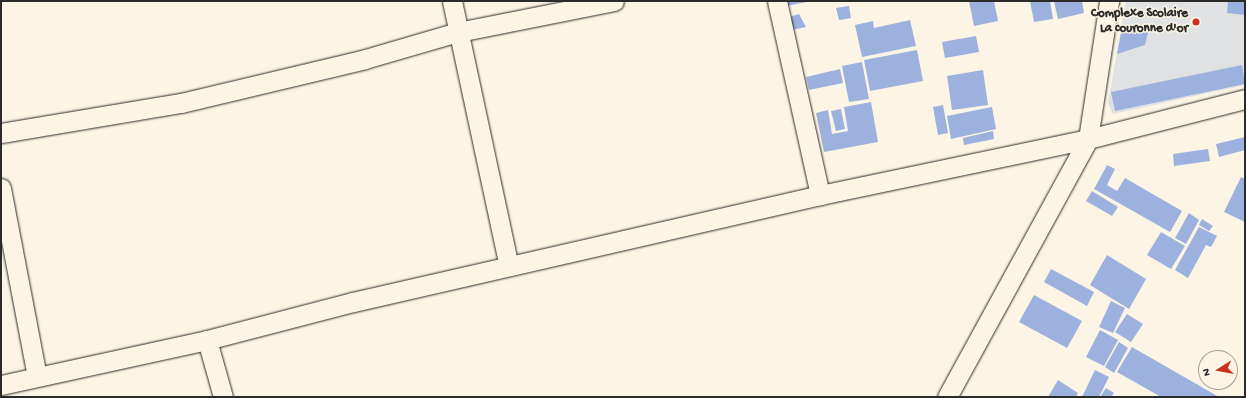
<!DOCTYPE html>
<html>
<head>
<meta charset="utf-8">
<style>
	body { margin:0 }
	#map { position:relative; width:1246px; height:398px; overflow:hidden; background:#fcf5e5; font-family:"Gochi Hand",sans-serif }
	div>[style] { position:absolute }
	[style*='--x'] { left:calc(var(--x)*1px); top:calc(var(--y)*1px); width:calc(var(--w)*1px); rotate:calc(var(--a)*1deg) }
	.built>* { inset:0; background:#e0e1e3 }
	.building>* { inset:0; background:#9db1df }
	.roads { filter:drop-shadow(0 0 1px #2b2b2b) drop-shadow(0 0 1px #2b2b2b) }
	.street>* { height:19px; margin:-9.5px; padding:0 9.5px; transform-origin:9.5px; border-radius:9.5px; background:#fcf5e5 }
	.dots>* { width:11px; height:11px; translate:-50% -50%; box-sizing:border-box; border:2px solid #fcf5e5; border-radius:50% }
	span { translate:-50% -50%; white-space:nowrap; text-align:center; line-height:1.15; -webkit-text-stroke:3px #fcf5e5; paint-order:stroke }
	.poi-label { font-size:13px; color:#2b2b2b; font-weight:700 }
	.right { translate:-100% -50%; text-align:right }
	.frame { position:absolute; inset:0; border:2px solid #2b2b2b; pointer-events:none }
	.north { position:absolute; left:1198px; top:350px; width:40px; height:40px; box-sizing:border-box; background:#fcf5e5; border:1px solid #a8a49b; border-radius:50%; rotate:259deg; font-size:11px; font-weight:700; line-height:16px; text-align:center; color:#2b2b2b }
	.north::after { content:''; display:block; margin:auto; width:14px; height:18px; background:#c8321e; clip-path:polygon(50% 0,100% 100%,50% 72%,0 100%) }
</style>
</head>
<body>
<div id="map">
	<div class="built">
		<div style="clip-path:polygon(1126px 1px,1245px 1px,1245px 85px,1113px 114px,1108px 103px)"></div>
	</div>
	<div class="building">
		<div style="clip-path:polygon(785px 1px,807px 1px,807px 2px,786px 6px)"></div>
		<div style="clip-path:polygon(969px 1px,994px 1px,998px 21px,974px 26px)"></div>
		<div style="clip-path:polygon(1030px 1px,1050px 1px,1053px 19px,1034px 22px)"></div>
		<div style="clip-path:polygon(1054px 1px,1082px 1px,1084px 13px,1058px 19px)"></div>
		<div style="clip-path:polygon(1228px 1px,1245px 1px,1245px 15px,1227px 13px)"></div>
		<div style="clip-path:polygon(849px 6px,851px 18px,839px 20px,836px 8px)"></div>
		<div style="clip-path:polygon(799px 14px,806px 27px,792px 30px,789px 17px)"></div>
		<div style="clip-path:polygon(910px 20px,916px 46px,862px 57px,855px 25px,873px 21px,874px 28px)"></div>
		<div style="clip-path:polygon(1150px 24px,1145px 45px,1117px 54px,1121px 33px)"></div>
		<div style="clip-path:polygon(976px 36px,979px 52px,945px 58px,942px 42px)"></div>
		<div style="clip-path:polygon(917px 50px,923px 81px,870px 91px,864px 60px)"></div>
		<div style="clip-path:polygon(862px 62px,869px 99px,849px 102px,842px 66px)"></div>
		<div style="clip-path:polygon(1242px 65px,1245px 84px,1115px 111px,1111px 92px)"></div>
		<div style="clip-path:polygon(840px 69px,843px 83px,809px 90px,806px 77px)"></div>
		<div style="clip-path:polygon(983px 70px,988px 105px,952px 110px,947px 76px)"></div>
		<div style="clip-path:polygon(871px 102px,878px 142px,824px 152px,816px 113px,828px 110px,832px 134px,848px 131px,844px 107px)"></div>
		<div style="clip-path:polygon(943px 105px,948px 133px,938px 135px,933px 107px)"></div>
		<div style="clip-path:polygon(992px 107px,996px 129px,951px 139px,947px 116px)"></div>
		<div style="clip-path:polygon(841px 109px,845px 129px,836px 131px,831px 111px)"></div>
		<div style="clip-path:polygon(993px 131px,994px 139px,964px 145px,963px 138px)"></div>
		<div style="clip-path:polygon(1245px 137px,1245px 150px,1219px 157px,1216px 144px)"></div>
		<div style="clip-path:polygon(1208px 149px,1210px 161px,1174px 166px,1173px 154px)"></div>
		<div style="clip-path:polygon(1107px 165px,1115px 169px,1107px 185px,1117px 191px,1125px 178px,1182px 211px,1170px 232px,1094px 189px)"></div>
		<div style="clip-path:polygon(1241px 177px,1245px 179px,1245px 222px,1224px 212px)"></div>
		<div style="clip-path:polygon(1092px 191px,1118px 207px,1112px 216px,1086px 201px)"></div>
		<div style="clip-path:polygon(1189px 213px,1199px 220px,1186px 244px,1175px 238px)"></div>
		<div style="clip-path:polygon(1202px 219px,1213px 226px,1209px 231px,1199px 225px)"></div>
		<div style="clip-path:polygon(1199px 227px,1217px 236px,1211px 247px,1206px 245px,1188px 278px,1175px 270px)"></div>
		<div style="clip-path:polygon(1161px 232px,1185px 246px,1171px 269px,1147px 255px)"></div>
		<div style="clip-path:polygon(1107px 255px,1146px 279px,1129px 309px,1090px 285px)"></div>
		<div style="clip-path:polygon(1051px 269px,1094px 292px,1087px 306px,1044px 282px)"></div>
		<div style="clip-path:polygon(1034px 295px,1082px 321px,1067px 348px,1019px 322px)"></div>
		<div style="clip-path:polygon(1111px 301px,1125px 308px,1113px 333px,1099px 327px)"></div>
		<div style="clip-path:polygon(1127px 314px,1143px 324px,1131px 342px,1115px 332px)"></div>
		<div style="clip-path:polygon(1100px 330px,1118px 340px,1104px 366px,1086px 357px)"></div>
		<div style="clip-path:polygon(1119px 342px,1128px 348px,1114px 373px,1105px 367px)"></div>
		<div style="clip-path:polygon(1132px 347px,1219px 397px,1161px 397px,1117px 372px)"></div>
		<div style="clip-path:polygon(1095px 370px,1109px 377px,1099px 397px,1082px 397px)"></div>
		<div style="clip-path:polygon(1058px 380px,1078px 393px,1076px 397px,1048px 397px)"></div>
		<div style="clip-path:polygon(1106px 388px,1114px 393px,1111px 397px,1100px 397px)"></div>
	</div>
	<div class="roads">
		<div class="street">
			<div style="--x:452;--y:1;--w:271;--a:77.9"></div>
			<div style="--x:777;--y:1;--w:199;--a:77.5"></div>
			<div style="--x:1;--y:133;--w:182;--a:-9.5"></div>
			<div style="--x:181;--y:103;--w:189;--a:-13.4"></div>
			<div style="--x:365;--y:59;--w:97;--a:-16.2"></div>
			<div style="--x:458;--y:32;--w:159;--a:-11.2"></div>
			<div style="--x:1;--y:188;--w:191;--a:79.2"></div>
			<div style="--x:207;--y:340;--w:59;--a:74.3"></div>
			<div style="--x:1;--y:385;--w:211;--a:-12.3"></div>
			<div style="--x:207;--y:340;--w:151;--a:-14.6"></div>
			<div style="--x:353;--y:302;--w:479;--a:-12.9"></div>
			<div style="--x:820;--y:195;--w:274;--a:-11.8"></div>
			<div style="--x:1088;--y:139;--w:162;--a:-14.3"></div>
			<div style="--x:947;--y:397;--w:294;--a:-61.3"></div>
			<div style="--x:1088;--y:139;--w:140;--a:-81.3"></div>
		</div>
	</div>
	<div class="dots">
		<div style="left:1196px;top:22px;background:#c8321e"></div>
	</div>
	<div class="poi-label">
		<span class="right" style="left:1188px;top:22px">Complexe Scolaire<br>La couronne d'or</span>
	</div>
	<div class="frame"></div>
	<div class="north">N</div>
</div>
</body>
</html>
